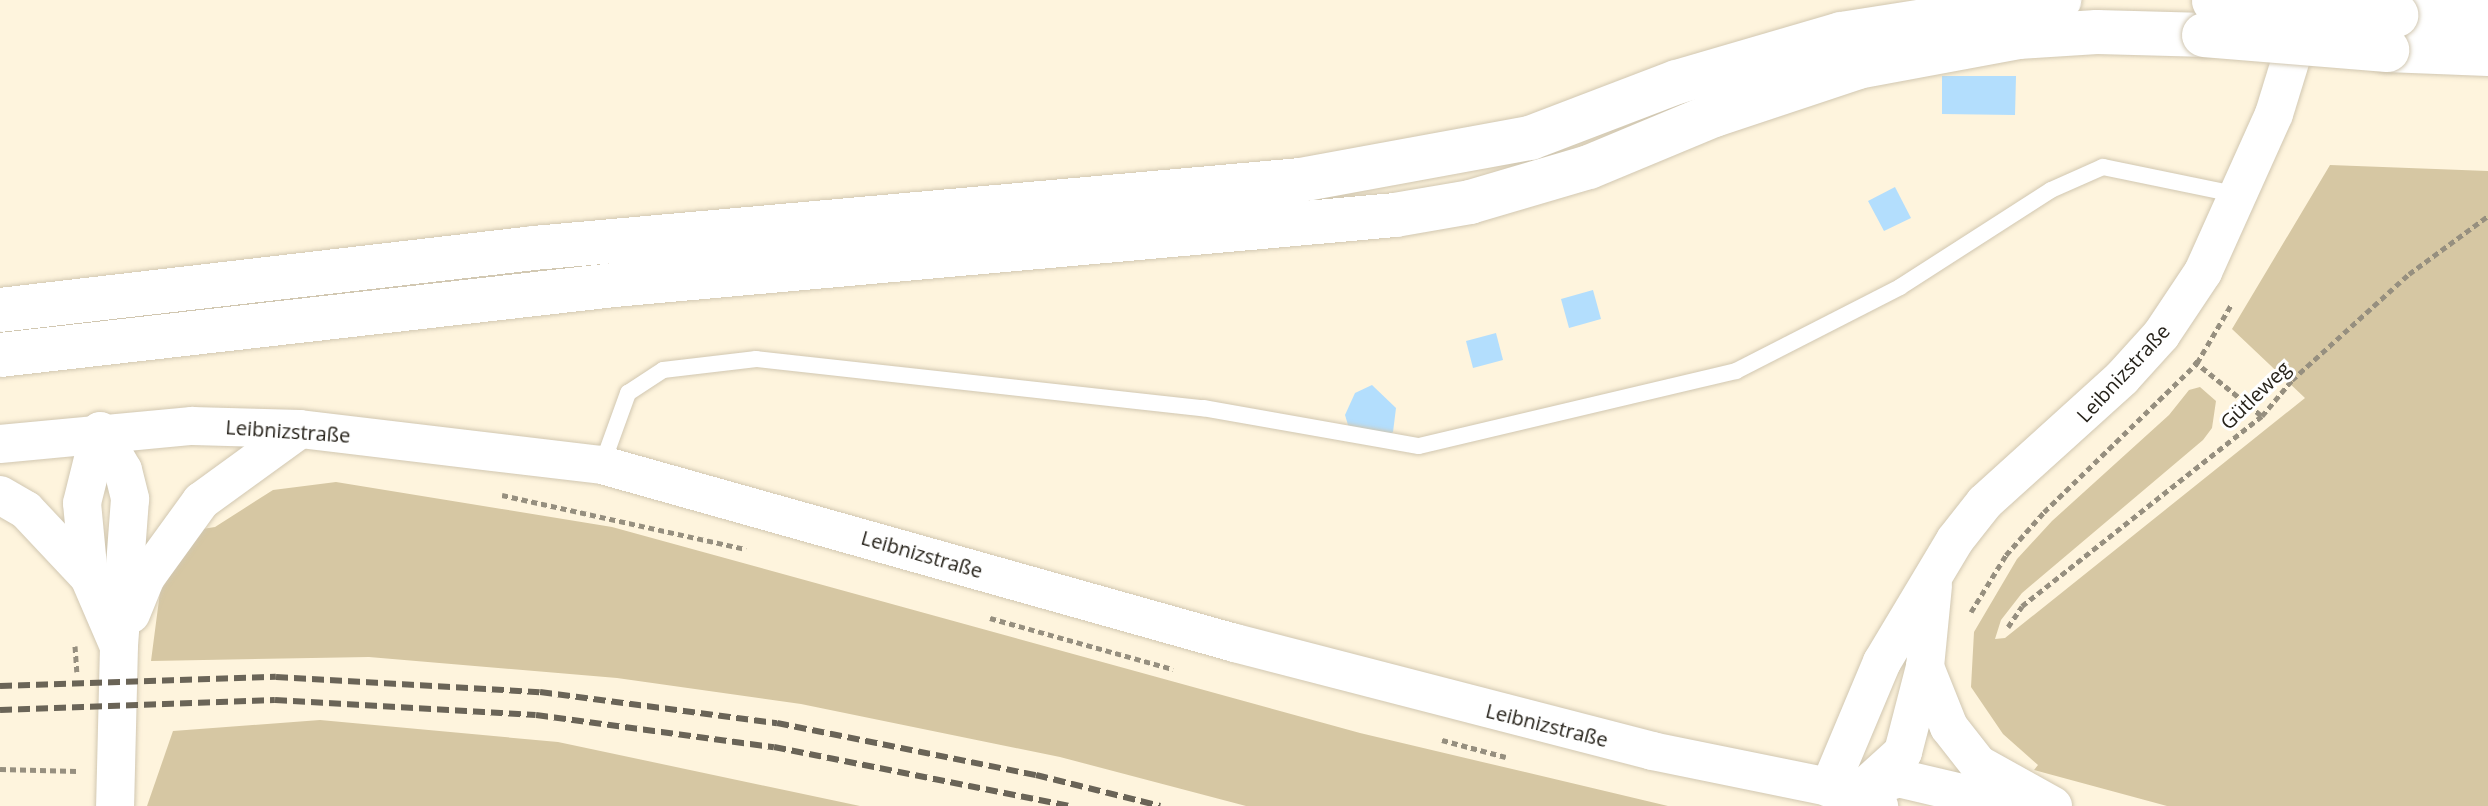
<!DOCTYPE html>
<html>
<head>
<meta charset="utf-8">
<style>
	body { margin:0 }
	#map { position:relative; width:2488px; height:806px; overflow:hidden; background:#fef4dd; font-family:"Open Sans",sans-serif }
	div>[style] { position:absolute }
	[style*='--x'] { left:calc(var(--x)*1px); top:calc(var(--y)*1px); width:calc(var(--w)*1px); rotate:calc(var(--a)*1deg) }
	.green>* { inset:0; background:#d6c7a3 }
	.water>* { inset:0; background:#b3defd }
	.path>* { height:5px; margin-top:-2.5px; transform-origin:0; background:repeating-linear-gradient(90deg,#968f7f 0 6px,transparent 0 10px) }
	.roads { filter:drop-shadow(0 0 2px #d1c7b1) drop-shadow(0 0 2px #d1c7b1) }
	.service>* { height:16px; margin:-8px; padding:0 8px; transform-origin:8px; border-radius:8px; background:#fff }
	.tertiary>* { height:38px; margin:-19px; padding:0 19px; transform-origin:19px; border-radius:19px; background:#fff }
	.motorway>* { height:44px; margin:-22px; padding:0 22px; transform-origin:22px; border-radius:22px; background:#fff }
	.rail>* { height:6px; margin-top:-3px; transform-origin:0; background:repeating-linear-gradient(90deg,#6a6457 0 12px,transparent 0 18px) }
	.bridges { filter:drop-shadow(0 0 2px #d1c7b1) drop-shadow(0 0 2px #d1c7b1) }
	.motorway-bridge>* { height:44px; margin:-22px; padding:0 22px; transform-origin:22px; border-radius:22px; background:#fff }
	span { translate:-50% -50%; white-space:nowrap; text-align:center; line-height:1.15; -webkit-text-stroke:6px #fff; paint-order:stroke }
	.street-label { font-size:20px; color:#27231b }
</style>
</head>
<body>
<div id="map">
	<div class="green">
		<div style="clip-path:polygon(2330px 165px,2488px 171px,2488px 806px,2167px 806px,2034px 770px,2038px 765px,2003px 734px,1971px 687px,1974px 632px,2017px 559px,2052px 521px,2169px 415px,2189px 390px,2200px 387px,2216px 401px,2212px 428px,2203px 440px,2022px 593px,2001px 620px,1995px 639px,2005px 638px,2305px 398px,2232px 329px)"></div>
		<div style="clip-path:polygon(336px 482px,612px 527px,1360px 733px,1668px 806px,1246px 806px,1060px 757px,801px 704px,617px 678px,369px 657px,151px 661px,160px 592px,196px 530px,215px 527px,273px 490px)"></div>
		<div style="clip-path:polygon(320px 720px,558px 742px,860px 806px,147px 806px,173px 731px)"></div>
	</div>
	<div class="water">
		<div style="clip-path:polygon(1942px 76px,2016px 76px,2015px 115px,1942px 114px)"></div>
		<div style="clip-path:polygon(1895px 187px,1911px 218px,1884px 231px,1868px 201px)"></div>
		<div style="clip-path:polygon(1593px 290px,1601px 319px,1569px 328px,1561px 299px)"></div>
		<div style="clip-path:polygon(1496px 333px,1503px 360px,1473px 368px,1466px 341px)"></div>
		<div style="clip-path:polygon(1372px 385px,1396px 408px,1393px 432px,1377px 446px,1351px 435px,1345px 415px,1355px 393px)"></div>
	</div>
	<div class="path">
		<div style="--x:2194;--y:361;--w:87;--a:39"></div>
		<div style="--x:502;--y:495;--w:250;--a:12.5"></div>
		<div style="--x:1971;--y:612;--w:67;--a:-58.4"></div>
		<div style="--x:2006;--y:555;--w:57;--a:-48.5"></div>
		<div style="--x:2044;--y:512;--w:214;--a:-44.2"></div>
		<div style="--x:2197;--y:363;--w:67;--a:-59.6"></div>
		<div style="--x:990;--y:618;--w:190;--a:15.6"></div>
		<div style="--x:2008;--y:627;--w:25;--a:-56"></div>
		<div style="--x:2022;--y:606;--w:306;--a:-38.4"></div>
		<div style="--x:2262;--y:416;--w:47;--a:-50.2"></div>
		<div style="--x:2292;--y:380;--w:158;--a:-42.2"></div>
		<div style="--x:2409;--y:274;--w:98;--a:-36.3"></div>
		<div style="--x:75;--y:646;--w:26;--a:86"></div>
		<div style="--x:1442;--y:740;--w:66;--a:14.9"></div>
		<div style="--x:0;--y:769;--w:77;--a:1.5"></div>
	</div>
	<div class="roads">
		<div class="service">
			<div style="--x:602;--y:465;--w:77;--a:-70.1"></div>
			<div style="--x:628;--y:393;--w:42;--a:-33.3"></div>
			<div style="--x:663;--y:370;--w:94;--a:-6.7"></div>
			<div style="--x:756;--y:359;--w:450;--a:6.3"></div>
			<div style="--x:1203;--y:408;--w:219;--a:10"></div>
			<div style="--x:1419;--y:446;--w:326;--a:-13.3"></div>
			<div style="--x:1736;--y:371;--w:184;--a:-27.1"></div>
			<div style="--x:1900;--y:287;--w:179;--a:-32.7"></div>
			<div style="--x:2051;--y:190;--w:57;--a:-23.9"></div>
			<div style="--x:2103;--y:167;--w:139;--a:11.6"></div>
		</div>
		<div class="tertiary">
			<div style="--x:100;--y:431;--w:45;--a:59.5"></div>
			<div style="--x:123;--y:470;--w:30;--a:76"></div>
			<div style="--x:130;--y:499;--w:147;--a:94.3"></div>
			<div style="--x:119;--y:646;--w:160;--a:91.4"></div>
			<div style="--x:0;--y:444;--w:193;--a:-5.4"></div>
			<div style="--x:192;--y:426;--w:108;--a:1.6"></div>
			<div style="--x:300;--y:429;--w:304;--a:6.8"></div>
			<div style="--x:602;--y:465;--w:658;--a:15.71"></div>
			<div style="--x:1235;--y:643;--w:431;--a:14.5"></div>
			<div style="--x:1652;--y:751;--w:210;--a:11.5"></div>
			<div style="--x:1858;--y:793;--w:25;--a:32"></div>
			<div style="--x:0;--y:495;--w:30;--a:30"></div>
			<div style="--x:26;--y:510;--w:92;--a:46.8"></div>
			<div style="--x:89;--y:577;--w:71;--a:66.7"></div>
			<div style="--x:89;--y:577;--w:74;--a:-95.4"></div>
			<div style="--x:82;--y:503;--w:74;--a:-76"></div>
			<div style="--x:131;--y:614;--w:40;--a:-68"></div>
			<div style="--x:146;--y:577;--w:94;--a:-54.1"></div>
			<div style="--x:201;--y:501;--w:122;--a:-36"></div>
			<div style="--x:1925;--y:667;--w:65;--a:68.2"></div>
			<div style="--x:1949;--y:727;--w:47;--a:51.9"></div>
			<div style="--x:1978;--y:764;--w:86;--a:29.2"></div>
			<div style="--x:1829;--y:788;--w:137;--a:-67.2"></div>
			<div style="--x:1882;--y:662;--w:142;--a:-59.1"></div>
			<div style="--x:1955;--y:540;--w:48;--a:-51.7"></div>
			<div style="--x:1985;--y:502;--w:185;--a:-42.1"></div>
			<div style="--x:2122;--y:378;--w:58;--a:-47.8"></div>
			<div style="--x:2161;--y:335;--w:76;--a:-56.3"></div>
			<div style="--x:2203;--y:272;--w:173;--a:-65.8"></div>
			<div style="--x:2274;--y:114;--w:106;--a:-72.9"></div>
			<div style="--x:1864;--y:790;--w:36;--a:-19"></div>
			<div style="--x:1898;--y:778;--w:121;--a:13.3"></div>
			<div style="--x:1858;--y:793;--w:61;--a:-42.3"></div>
			<div style="--x:1903;--y:752;--w:88;--a:-75.5"></div>
			<div style="--x:1925;--y:667;--w:82;--a:-84.4"></div>
		</div>
		<div class="motorway">
			<div style="--x:2396;--y:15;--w:92;--a:1.9"></div>
			<div style="--x:2387;--y:50;--w:101;--a:2.3"></div>
			<div style="--x:0;--y:310;--w:538;--a:-6.62"></div>
			<div style="--x:534;--y:248;--w:770;--a:-5.07"></div>
			<div style="--x:1301;--y:180;--w:233;--a:-10.4"></div>
			<div style="--x:1530;--y:138;--w:157;--a:-20.9"></div>
			<div style="--x:1677;--y:82;--w:171;--a:-16.3"></div>
			<div style="--x:1841;--y:34;--w:221;--a:-8.9"></div>
			<div style="--x:0;--y:355;--w:618;--a:-6.5"></div>
			<div style="--x:614;--y:285;--w:784;--a:-5.12"></div>
			<div style="--x:1395;--y:215;--w:76;--a:-9.8"></div>
			<div style="--x:1470;--y:202;--w:124;--a:-16.4"></div>
			<div style="--x:1589;--y:167;--w:135;--a:-22.6"></div>
			<div style="--x:1714;--y:115;--w:152;--a:-18.4"></div>
			<div style="--x:1858;--y:67;--w:163;--a:-10.6"></div>
			<div style="--x:2018;--y:37;--w:79;--a:-3.6"></div>
			<div style="--x:2097;--y:32;--w:107;--a:1.6"></div>
		</div>
	</div>
	<div class="rail">
		<div style="--x:0;--y:686;--w:276;--a:-1.9"></div>
		<div style="--x:276;--y:677;--w:264;--a:3.3"></div>
		<div style="--x:540;--y:692;--w:239;--a:7.5"></div>
		<div style="--x:777;--y:723;--w:264;--a:11.4"></div>
		<div style="--x:1036;--y:775;--w:128;--a:14"></div>
		<div style="--x:0;--y:710;--w:275;--a:-2.1"></div>
		<div style="--x:275;--y:700;--w:261;--a:3.3"></div>
		<div style="--x:536;--y:715;--w:240;--a:7.7"></div>
		<div style="--x:774;--y:747;--w:300;--a:11.3"></div>
	</div>
	<div class="bridges">
		<div class="motorway-bridge">
			<div style="--x:2214;--y:1;--w:183;--a:4.4"></div>
			<div style="--x:2204;--y:35;--w:184;--a:4.7"></div>
		</div>
	</div>
	<div class="street-label">
		<span style="left:2123px;top:373px;rotate:-47deg">Leibnizstraße</span>
		<span style="left:2255px;top:395px;rotate:-44deg">Gütleweg</span>
		<span style="left:288px;top:431px;rotate:4deg">Leibnizstraße</span>
		<span style="left:922px;top:554px;rotate:16deg">Leibnizstraße</span>
		<span style="left:1547px;top:725px;rotate:14deg">Leibnizstraße</span>
	</div>
</div>
</body>
</html>
